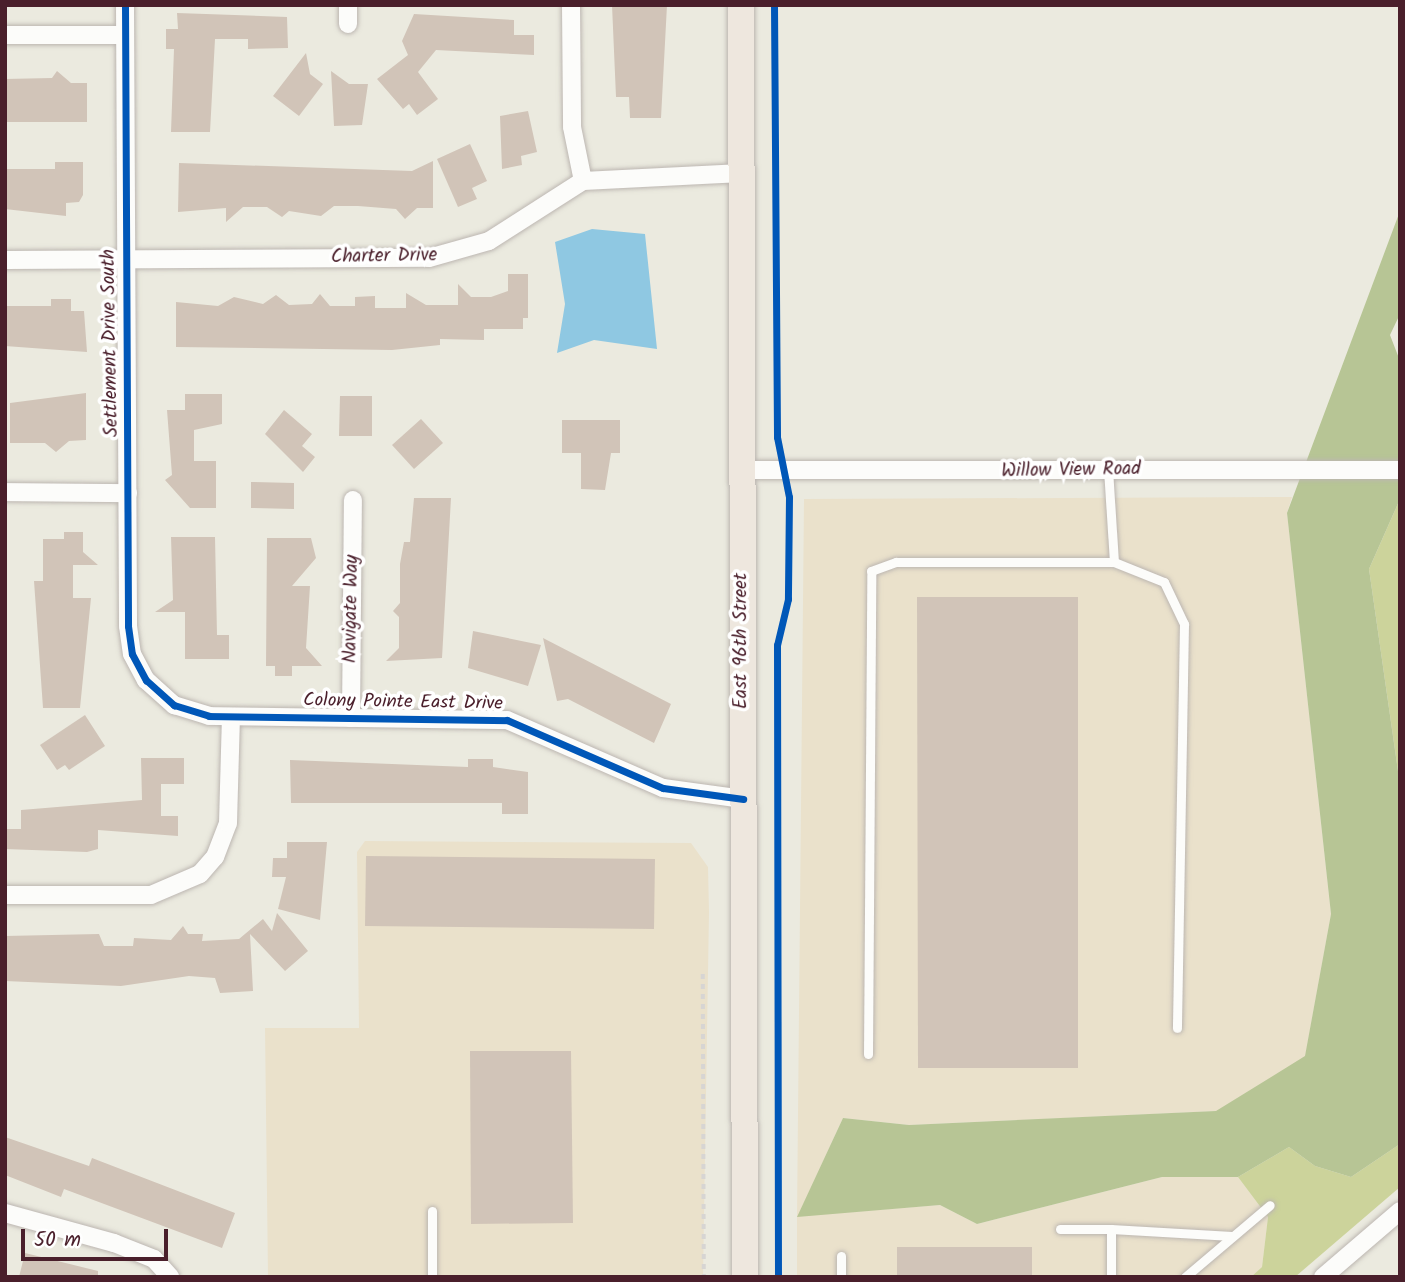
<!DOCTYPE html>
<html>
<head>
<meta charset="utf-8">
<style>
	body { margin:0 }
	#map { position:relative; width:1405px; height:1282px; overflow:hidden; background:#ebeadf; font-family:Kalam,sans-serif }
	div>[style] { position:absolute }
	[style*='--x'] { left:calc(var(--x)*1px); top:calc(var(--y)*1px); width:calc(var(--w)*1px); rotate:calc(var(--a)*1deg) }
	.built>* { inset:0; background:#eae1cb }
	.green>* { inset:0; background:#ccd39b }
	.forest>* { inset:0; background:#b7c595 }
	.water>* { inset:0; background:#8fc8e2 }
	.building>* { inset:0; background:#d1c4b8 }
	.path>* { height:3.5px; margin-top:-1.75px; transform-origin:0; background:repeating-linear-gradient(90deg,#d7d5d3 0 5px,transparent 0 10px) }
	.roads { filter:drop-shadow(0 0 2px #bcb6b1) drop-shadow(0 0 2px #bcb6b1) }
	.service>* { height:9px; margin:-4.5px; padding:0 4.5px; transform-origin:4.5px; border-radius:4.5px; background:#fcfcfa }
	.minor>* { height:18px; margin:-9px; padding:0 9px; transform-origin:9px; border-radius:9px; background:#fcfcfa }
	.primary>* { height:26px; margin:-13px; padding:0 13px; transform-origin:13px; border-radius:13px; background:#eee7de }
	.cycleway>* { height:7px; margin:-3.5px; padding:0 3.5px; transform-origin:3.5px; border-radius:3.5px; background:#0057b8 }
	span { translate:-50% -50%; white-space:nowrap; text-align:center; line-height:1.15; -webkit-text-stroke:7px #fff; paint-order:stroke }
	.street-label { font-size:19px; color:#4a1f2b }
	.frame { position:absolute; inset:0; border:7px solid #4a1f2b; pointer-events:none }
	.scale { position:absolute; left:21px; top:1229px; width:147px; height:32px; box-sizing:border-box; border:4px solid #4a1f2b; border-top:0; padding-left:9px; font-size:21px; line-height:24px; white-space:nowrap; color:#4a1f2b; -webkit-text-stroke:5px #fff; paint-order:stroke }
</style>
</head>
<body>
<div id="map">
	<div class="built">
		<div style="clip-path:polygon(1292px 497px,1287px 513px,1331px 914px,1305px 1057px,1217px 1111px,909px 1125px,843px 1118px,798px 1216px,940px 1205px,977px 1224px,1162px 1177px,1238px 1177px,1268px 1217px,1262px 1267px,1251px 1277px,797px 1277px,797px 1217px,804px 499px)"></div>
		<div style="clip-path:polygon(365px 841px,691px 843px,708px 867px,709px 912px,703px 1277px,268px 1277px,265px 1028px,359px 1028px,357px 852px)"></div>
	</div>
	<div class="green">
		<div style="clip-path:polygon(1400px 499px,1400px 785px,1369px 569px)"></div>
		<div style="clip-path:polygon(1400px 1144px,1400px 1187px,1295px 1277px,1251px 1277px,1262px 1267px,1268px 1217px,1238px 1177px,1289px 1147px,1315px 1166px,1351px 1177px)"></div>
	</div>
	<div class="forest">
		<div style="clip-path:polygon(1400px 211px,1400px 314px,1390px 335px,1400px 361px,1400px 499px,1369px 569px,1400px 785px,1400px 1144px,1351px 1177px,1315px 1166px,1289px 1147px,1238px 1177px,1162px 1177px,977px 1224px,940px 1205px,797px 1217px,843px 1118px,909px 1125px,1216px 1111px,1305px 1056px,1331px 914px,1287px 513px)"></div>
	</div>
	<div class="water">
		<div style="clip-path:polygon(592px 229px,645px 234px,657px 349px,594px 340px,557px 353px,565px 304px,555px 242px)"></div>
	</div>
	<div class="building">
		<div style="clip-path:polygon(612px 5px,667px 5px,661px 118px,630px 118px,629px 97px,616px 97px)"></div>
		<div style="clip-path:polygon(177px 13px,287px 17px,288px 48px,248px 49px,248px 39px,215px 39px,210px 132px,171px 132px,174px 49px,166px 49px,166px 29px,178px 29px)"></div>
		<div style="clip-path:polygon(414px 14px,514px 20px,514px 35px,534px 35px,534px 55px,436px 50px,418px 72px,438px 99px,417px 115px,409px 104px,403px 109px,377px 79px,408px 55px,402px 41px)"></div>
		<div style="clip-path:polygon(306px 53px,310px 74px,323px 84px,299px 116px,273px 96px)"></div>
		<div style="clip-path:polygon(57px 71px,71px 83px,87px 83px,87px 122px,5px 122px,5px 79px,52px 78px)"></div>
		<div style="clip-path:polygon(331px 71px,349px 84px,368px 84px,362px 125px,334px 126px)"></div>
		<div style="clip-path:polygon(528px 111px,537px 152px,521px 156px,522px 165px,502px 169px,500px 116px)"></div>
		<div style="clip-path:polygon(470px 144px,487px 181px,472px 188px,477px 199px,458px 207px,437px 159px)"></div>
		<div style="clip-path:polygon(433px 161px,433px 208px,417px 208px,405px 219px,396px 209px,358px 206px,334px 206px,321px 216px,289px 211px,282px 217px,267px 207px,243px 207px,226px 222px,226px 208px,178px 212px,179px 163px,412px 171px)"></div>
		<div style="clip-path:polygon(55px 162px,83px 162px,83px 195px,79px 202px,66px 203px,66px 216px,5px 209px,5px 169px,55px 169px)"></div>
		<div style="clip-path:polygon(508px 274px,528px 274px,528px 318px,523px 318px,523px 329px,484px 329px,484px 340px,440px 339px,440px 345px,392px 350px,176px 347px,176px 302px,218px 306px,234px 297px,263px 304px,276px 295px,289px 305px,312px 304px,320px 294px,330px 306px,355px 306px,355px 297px,375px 296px,375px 308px,406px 308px,406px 293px,426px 305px,458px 305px,458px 284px,471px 297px,491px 297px,508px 291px)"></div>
		<div style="clip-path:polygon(51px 299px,71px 299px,71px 311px,84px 311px,87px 352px,5px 346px,5px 306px,51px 306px)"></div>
		<div style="clip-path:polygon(86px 393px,86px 440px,69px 441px,56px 452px,45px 443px,10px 443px,10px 403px)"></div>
		<div style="clip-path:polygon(185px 394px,222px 394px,222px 424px,194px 430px,194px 461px,216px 461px,216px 508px,190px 508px,165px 480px,172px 475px,167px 410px,185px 410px)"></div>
		<div style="clip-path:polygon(340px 396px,372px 396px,372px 436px,339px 436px)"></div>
		<div style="clip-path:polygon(284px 410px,312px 434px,302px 446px,315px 457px,303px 472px,265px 434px)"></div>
		<div style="clip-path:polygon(421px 419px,443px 443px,414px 469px,392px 445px)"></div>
		<div style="clip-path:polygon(562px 420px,620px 420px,620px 453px,611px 453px,605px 490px,581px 489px,581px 453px,562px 453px)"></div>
		<div style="clip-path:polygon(251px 482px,294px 483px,294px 509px,251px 508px)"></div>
		<div style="clip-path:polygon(414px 498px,451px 498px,442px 658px,386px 661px,399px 648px,399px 617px,393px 611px,400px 603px,400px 564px,404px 542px,410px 542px)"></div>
		<div style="clip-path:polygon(64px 532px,83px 532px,83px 552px,98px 565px,73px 565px,73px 598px,91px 598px,80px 708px,43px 708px,34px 581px,43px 581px,43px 539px,64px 539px)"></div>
		<div style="clip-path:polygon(171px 537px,215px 537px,217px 635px,229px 635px,229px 659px,185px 659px,185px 612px,155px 612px,173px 600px)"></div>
		<div style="clip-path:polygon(267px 538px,311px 538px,316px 558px,292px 586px,310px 586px,306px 648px,322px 666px,292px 666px,292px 676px,275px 676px,275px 666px,266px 666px)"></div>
		<div style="clip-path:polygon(917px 597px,1078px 597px,1078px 1068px,918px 1068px)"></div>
		<div style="clip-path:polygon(473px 631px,541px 645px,528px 686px,468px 668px)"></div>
		<div style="clip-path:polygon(543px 638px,671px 704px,654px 743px,568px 699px,557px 701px)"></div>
		<div style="clip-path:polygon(85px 715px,105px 746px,69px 770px,65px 765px,57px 770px,40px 745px)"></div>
		<div style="clip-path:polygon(141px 758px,184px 758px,184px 784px,161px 784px,161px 816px,178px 816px,178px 836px,98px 830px,98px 849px,87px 852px,5px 849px,5px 829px,21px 829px,21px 810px,142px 800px)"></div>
		<div style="clip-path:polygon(468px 759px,493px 759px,493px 767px,528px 772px,528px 814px,502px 814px,502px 803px,291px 803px,290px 760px,468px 767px)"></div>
		<div style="clip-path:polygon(287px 842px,327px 842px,320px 920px,278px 909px,286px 877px,272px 877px,273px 858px,287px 858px)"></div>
		<div style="clip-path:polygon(366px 856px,655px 859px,654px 929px,365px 926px)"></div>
		<div style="clip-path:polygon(277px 913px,308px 951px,285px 971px,250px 934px,253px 991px,220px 993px,215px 978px,189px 976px,121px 986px,5px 981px,5px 936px,99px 934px,104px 946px,133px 946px,134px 938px,171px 940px,183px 926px,188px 934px,203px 934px,202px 941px,239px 939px,263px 919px,272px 931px)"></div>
		<div style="clip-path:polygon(470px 1051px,571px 1051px,573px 1223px,471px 1224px)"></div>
		<div style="clip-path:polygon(5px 1137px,89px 1166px,92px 1158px,235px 1213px,222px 1248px,64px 1189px,61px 1197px,5px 1175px)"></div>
		<div style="clip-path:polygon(897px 1247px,1032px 1247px,1032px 1277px,897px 1277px)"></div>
		<div style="clip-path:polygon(25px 1253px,98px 1271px,98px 1277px,19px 1277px)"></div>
	</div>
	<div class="path">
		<div style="--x:703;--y:974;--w:303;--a:89.8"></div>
	</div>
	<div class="roads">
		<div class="service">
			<div style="--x:1114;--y:562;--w:54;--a:21.8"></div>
			<div style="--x:1164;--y:582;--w:47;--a:64.5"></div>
			<div style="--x:1184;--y:624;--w:404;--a:91"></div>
			<div style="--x:868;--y:1054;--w:483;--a:-89.6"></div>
			<div style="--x:871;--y:571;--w:27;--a:-20"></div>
			<div style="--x:896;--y:562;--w:218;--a:0"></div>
			<div style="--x:1114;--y:562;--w:92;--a:-93.7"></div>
			<div style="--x:432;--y:1211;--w:66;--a:90"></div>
			<div style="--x:1060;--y:1229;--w:51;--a:0"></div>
			<div style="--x:841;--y:1256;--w:21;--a:90"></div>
			<div style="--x:1111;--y:1277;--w:48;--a:-90"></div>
			<div style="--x:1111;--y:1229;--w:121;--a:3.3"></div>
			<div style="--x:1185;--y:1277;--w:111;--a:-40.3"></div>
		</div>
		<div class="minor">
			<div style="--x:125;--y:5;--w:621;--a:89.72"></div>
			<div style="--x:128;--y:626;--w:28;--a:82"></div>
			<div style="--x:132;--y:654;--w:30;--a:62"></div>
			<div style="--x:146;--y:680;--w:38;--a:42"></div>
			<div style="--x:174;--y:705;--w:37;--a:17"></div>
			<div style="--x:209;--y:716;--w:298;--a:0.8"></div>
			<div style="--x:507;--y:720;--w:170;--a:23.6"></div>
			<div style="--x:663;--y:788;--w:81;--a:7.8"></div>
			<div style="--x:348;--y:5;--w:19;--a:90"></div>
			<div style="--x:571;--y:5;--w:122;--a:89.5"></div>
			<div style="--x:572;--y:127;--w:55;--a:78.5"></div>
			<div style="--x:5;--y:35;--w:120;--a:0"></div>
			<div style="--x:5;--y:260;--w:424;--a:-0.3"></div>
			<div style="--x:429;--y:258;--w:62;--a:-15.8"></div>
			<div style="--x:489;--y:241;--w:112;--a:-32.6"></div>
			<div style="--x:583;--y:181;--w:159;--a:-2.9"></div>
			<div style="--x:742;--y:470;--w:658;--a:0"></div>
			<div style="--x:5;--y:492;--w:123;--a:0.5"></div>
			<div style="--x:351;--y:718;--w:218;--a:-89.5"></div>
			<div style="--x:5;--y:895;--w:146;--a:0"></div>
			<div style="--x:151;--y:895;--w:53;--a:-23.2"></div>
			<div style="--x:200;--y:874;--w:23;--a:-49"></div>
			<div style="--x:215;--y:857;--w:36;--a:-69"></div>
			<div style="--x:228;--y:823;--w:106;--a:-88.4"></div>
			<div style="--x:5;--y:1213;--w:113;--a:15.4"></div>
			<div style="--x:114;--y:1243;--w:43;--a:21.8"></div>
			<div style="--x:154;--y:1259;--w:24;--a:48"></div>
			<div style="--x:1323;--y:1277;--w:101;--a:-40.6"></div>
		</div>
		<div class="primary">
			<div style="--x:741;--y:5;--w:1272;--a:89.82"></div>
		</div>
	</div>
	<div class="cycleway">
		<div style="--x:125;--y:5;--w:621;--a:89.72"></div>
		<div style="--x:128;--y:626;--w:28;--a:82"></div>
		<div style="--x:132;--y:654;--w:30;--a:62"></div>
		<div style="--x:146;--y:680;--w:38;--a:42"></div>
		<div style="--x:174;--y:705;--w:37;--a:17"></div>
		<div style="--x:209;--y:716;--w:298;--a:0.8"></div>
		<div style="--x:507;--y:720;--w:170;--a:23.6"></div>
		<div style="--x:663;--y:788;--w:81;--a:7.8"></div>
		<div style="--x:774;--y:5;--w:432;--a:89.6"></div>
		<div style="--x:777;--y:437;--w:61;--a:78.7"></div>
		<div style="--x:789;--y:497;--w:102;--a:90.6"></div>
		<div style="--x:788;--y:599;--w:47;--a:103.4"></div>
		<div style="--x:777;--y:645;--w:632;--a:89.91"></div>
	</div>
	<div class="street-label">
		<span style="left:384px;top:257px;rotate:-1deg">Charter Drive</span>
		<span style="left:111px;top:343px;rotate:-91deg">Settlement Drive South</span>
		<span style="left:1071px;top:471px;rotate:-1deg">Willow View Road</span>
		<span style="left:352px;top:609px;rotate:-89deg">Navigate Way</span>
		<span style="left:742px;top:641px;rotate:-90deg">East 96th Street</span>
		<span style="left:403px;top:703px;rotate:1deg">Colony Pointe East Drive</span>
	</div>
	<div class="frame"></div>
	<div class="scale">50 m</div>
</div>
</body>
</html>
